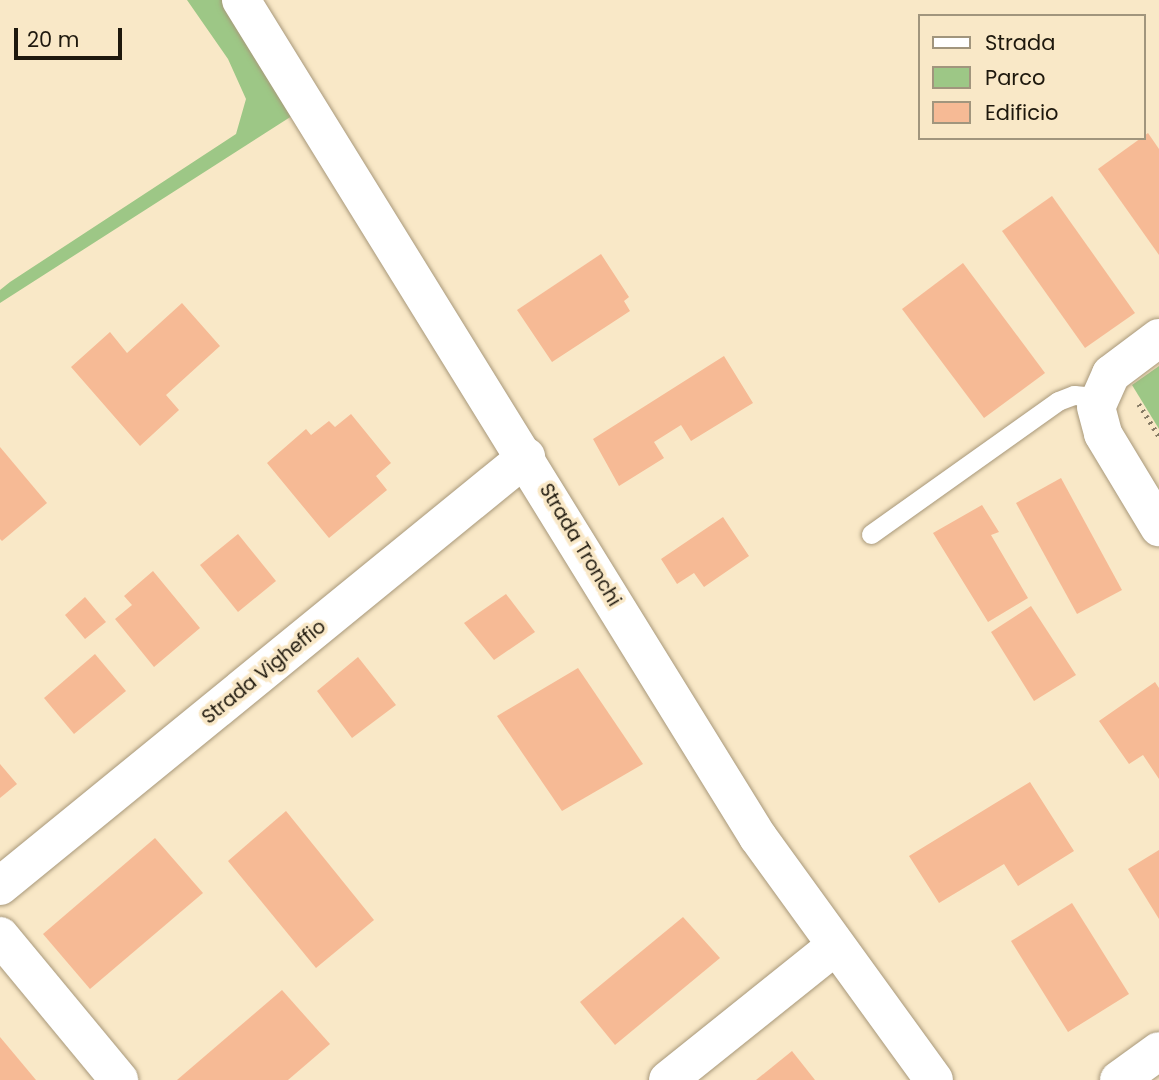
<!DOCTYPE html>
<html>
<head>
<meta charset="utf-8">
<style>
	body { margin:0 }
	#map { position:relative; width:1159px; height:1080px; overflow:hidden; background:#f9e8c7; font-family:Poppins,sans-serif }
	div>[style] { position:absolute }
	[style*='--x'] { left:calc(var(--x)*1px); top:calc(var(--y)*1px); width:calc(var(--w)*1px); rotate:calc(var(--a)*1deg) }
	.green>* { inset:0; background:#9dc786 }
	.building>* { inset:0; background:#f6ba95 }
	.path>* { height:4.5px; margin-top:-2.25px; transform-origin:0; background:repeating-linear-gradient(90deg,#877c66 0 2px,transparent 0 7px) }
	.roads { filter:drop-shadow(0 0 2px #a8987a) drop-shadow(0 0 2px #a8987a) }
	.lane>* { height:19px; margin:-9.5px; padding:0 9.5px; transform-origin:9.5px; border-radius:9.5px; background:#fff }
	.street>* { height:38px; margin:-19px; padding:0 19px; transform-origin:19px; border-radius:19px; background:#fff }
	span { translate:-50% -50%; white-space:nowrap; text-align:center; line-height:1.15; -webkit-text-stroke:7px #f9e8c7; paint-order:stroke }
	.street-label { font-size:19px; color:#1e180d }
	.legend { position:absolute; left:918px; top:14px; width:228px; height:126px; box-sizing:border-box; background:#f9e8c7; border:2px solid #a1957d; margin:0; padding:9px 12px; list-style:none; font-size:21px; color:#1e180d }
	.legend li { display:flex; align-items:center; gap:14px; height:35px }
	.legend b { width:35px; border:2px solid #a1957d }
	.scale { position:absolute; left:14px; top:28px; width:108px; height:32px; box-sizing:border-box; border:4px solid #1e180d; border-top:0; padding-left:9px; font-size:21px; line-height:24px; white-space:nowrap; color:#1e180d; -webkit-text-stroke:5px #f9e8c7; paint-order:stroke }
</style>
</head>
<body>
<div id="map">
	<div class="green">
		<div style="clip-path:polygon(187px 0,225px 0,295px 114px,0 303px,0 290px,10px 282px,236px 134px,246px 99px,228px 59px)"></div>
		<div style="clip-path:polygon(1159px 366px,1159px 429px,1132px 385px)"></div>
	</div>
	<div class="building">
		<div style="clip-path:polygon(1148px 133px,1159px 149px,1159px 255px,1098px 169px)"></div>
		<div style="clip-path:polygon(1052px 196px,1135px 313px,1085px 348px,1002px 231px)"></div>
		<div style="clip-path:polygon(601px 254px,629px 297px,624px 301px,630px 311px,552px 362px,517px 310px)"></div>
		<div style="clip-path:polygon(963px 263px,1045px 373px,984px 418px,902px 309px)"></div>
		<div style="clip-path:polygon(182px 303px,220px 346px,166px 395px,179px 410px,140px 446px,71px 367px,110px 332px,127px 353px)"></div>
		<div style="clip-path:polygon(724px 356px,753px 403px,691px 441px,681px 425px,654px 442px,664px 458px,619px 486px,593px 439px)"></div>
		<div style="clip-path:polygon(351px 414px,391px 463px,376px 476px,387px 490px,329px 538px,267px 463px,306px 429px,311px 435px,329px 421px,335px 427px)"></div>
		<div style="clip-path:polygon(0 447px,47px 503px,2px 541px,0 539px)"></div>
		<div style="clip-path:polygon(1061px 478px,1122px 590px,1077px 614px,1016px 503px)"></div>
		<div style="clip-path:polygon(982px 505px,999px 532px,991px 535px,1028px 598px,988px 622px,933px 533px)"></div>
		<div style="clip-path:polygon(723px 517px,749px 556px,704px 587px,694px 573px,677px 584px,661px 559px)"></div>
		<div style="clip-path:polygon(238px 534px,276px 581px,238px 612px,200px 565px)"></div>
		<div style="clip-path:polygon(153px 571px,200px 628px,154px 667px,115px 619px,132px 605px,124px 596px)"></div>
		<div style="clip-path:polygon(506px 594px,535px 632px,494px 660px,464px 623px)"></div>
		<div style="clip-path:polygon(85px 597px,106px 622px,85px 639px,65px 615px)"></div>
		<div style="clip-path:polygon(1031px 606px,1076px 675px,1034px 701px,991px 632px)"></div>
		<div style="clip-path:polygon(95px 654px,126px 691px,74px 734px,44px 698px)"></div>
		<div style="clip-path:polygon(358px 657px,396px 705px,352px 738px,317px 691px)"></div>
		<div style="clip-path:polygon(578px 668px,643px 764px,562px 811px,497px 716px)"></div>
		<div style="clip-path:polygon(1155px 682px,1159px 688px,1159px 779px,1143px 755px,1129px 764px,1099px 721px)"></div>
		<div style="clip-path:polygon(0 764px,17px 784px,0 798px)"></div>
		<div style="clip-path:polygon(1030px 782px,1074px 851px,1018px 886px,1004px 864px,939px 903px,909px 856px)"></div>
		<div style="clip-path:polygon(286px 811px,374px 920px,316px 968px,228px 861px)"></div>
		<div style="clip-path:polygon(155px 838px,203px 893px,90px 989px,43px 934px)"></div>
		<div style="clip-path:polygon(1159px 850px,1159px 919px,1128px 869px)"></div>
		<div style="clip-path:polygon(1072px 903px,1129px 994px,1068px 1032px,1011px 941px)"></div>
		<div style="clip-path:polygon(683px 917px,720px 958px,615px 1045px,580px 1002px)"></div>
		<div style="clip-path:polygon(282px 990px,330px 1044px,288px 1080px,177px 1080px)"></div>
		<div style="clip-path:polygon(0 1037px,36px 1080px,0 1080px)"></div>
		<div style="clip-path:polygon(792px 1051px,815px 1080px,756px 1080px)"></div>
	</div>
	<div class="path">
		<div style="--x:1139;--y:404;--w:38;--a:58"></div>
	</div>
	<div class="roads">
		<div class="lane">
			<div style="--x:871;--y:534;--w:229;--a:-35.4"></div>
			<div style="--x:1058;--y:401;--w:17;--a:-21"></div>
			<div style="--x:1074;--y:395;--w:24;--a:5"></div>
		</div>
		<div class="street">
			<div style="--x:241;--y:0;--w:984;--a:58.3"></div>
			<div style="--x:758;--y:837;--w:300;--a:54.1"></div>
			<div style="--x:1159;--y:338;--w:60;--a:143.1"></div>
			<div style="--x:1111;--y:374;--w:36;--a:114"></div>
			<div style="--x:1096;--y:407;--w:28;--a:75"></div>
			<div style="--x:1103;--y:434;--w:109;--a:58.9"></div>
			<div style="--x:0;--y:886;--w:679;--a:-39.2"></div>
			<div style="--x:0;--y:936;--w:187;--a:50.4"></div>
			<div style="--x:668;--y:1080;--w:213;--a:-38.7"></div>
			<div style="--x:1119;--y:1080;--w:49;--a:-35.9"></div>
		</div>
	</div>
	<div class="street-label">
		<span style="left:580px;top:545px;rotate:59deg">Strada Tronchi</span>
		<span style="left:264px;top:672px;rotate:-39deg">Strada Vigheffio</span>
	</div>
	<ul class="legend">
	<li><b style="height:9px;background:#fff"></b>Strada</li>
	<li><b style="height:19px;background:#9dc786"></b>Parco</li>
	<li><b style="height:19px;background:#f6ba95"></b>Edificio</li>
	</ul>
	<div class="scale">20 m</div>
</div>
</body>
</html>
